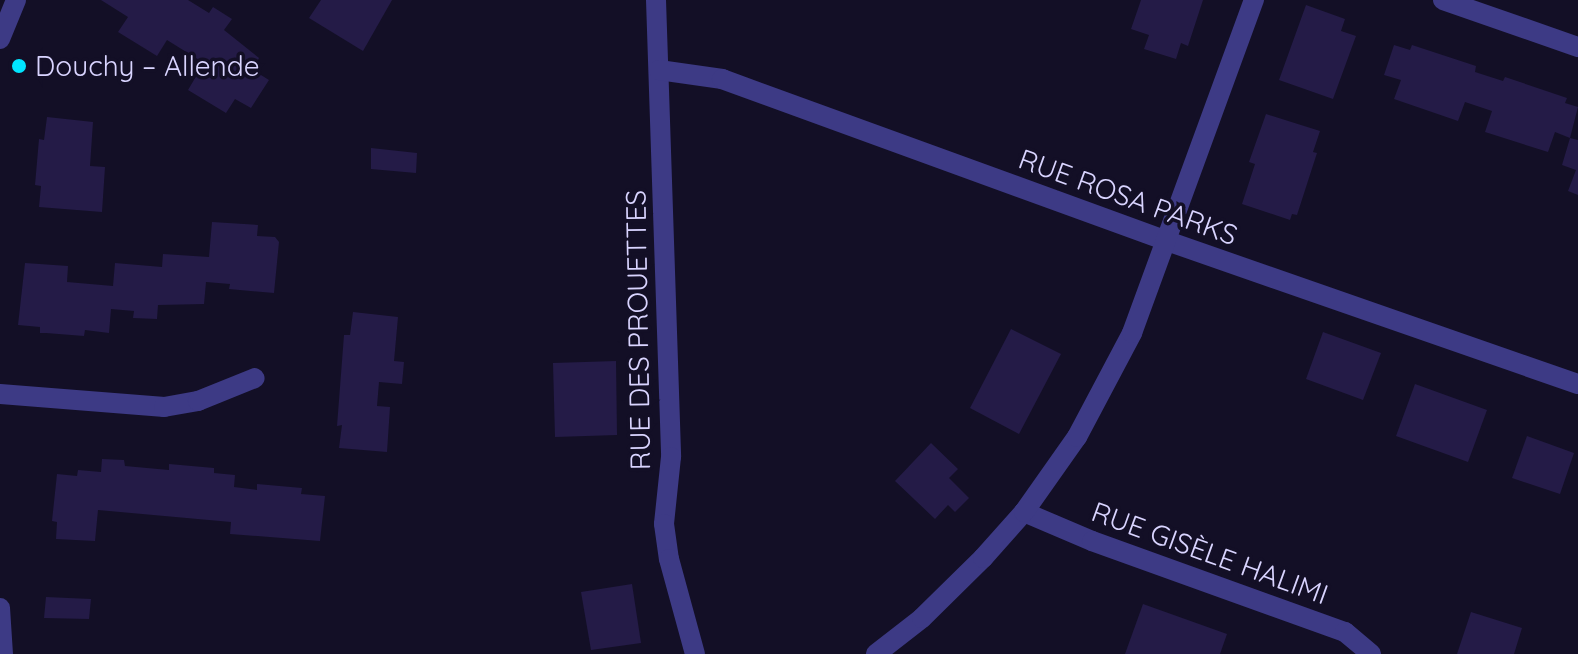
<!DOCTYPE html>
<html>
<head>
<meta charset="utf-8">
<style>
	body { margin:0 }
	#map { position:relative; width:1578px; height:654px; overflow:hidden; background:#130f26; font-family:Quicksand,sans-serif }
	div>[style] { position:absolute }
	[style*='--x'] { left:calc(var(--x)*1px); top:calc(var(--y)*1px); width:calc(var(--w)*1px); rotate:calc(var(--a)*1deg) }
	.building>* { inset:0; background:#241b47 }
	.street>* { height:20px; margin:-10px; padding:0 10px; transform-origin:10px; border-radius:10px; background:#3d3a85 }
	.dots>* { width:22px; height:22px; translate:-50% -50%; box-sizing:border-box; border:4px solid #130f26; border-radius:50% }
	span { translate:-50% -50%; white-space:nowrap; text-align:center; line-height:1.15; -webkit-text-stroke:7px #130f26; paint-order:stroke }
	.poi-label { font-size:28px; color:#d9d4ff }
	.left { translate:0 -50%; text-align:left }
	.street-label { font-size:28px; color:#d9d4ff }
</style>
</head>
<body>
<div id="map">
	<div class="building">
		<div style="clip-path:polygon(101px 0,188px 0,209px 13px,213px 7px,232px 19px,224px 30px,259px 58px,253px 70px,269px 80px,251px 108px,235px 99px,226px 113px,188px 90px,204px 63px,167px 40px,157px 56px,118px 32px,128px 17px)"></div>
		<div style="clip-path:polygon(321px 0,392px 0,363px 51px,309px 18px)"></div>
		<div style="clip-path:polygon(1141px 0,1203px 0,1188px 46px,1181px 43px,1176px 59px,1144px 49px,1149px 35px,1131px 29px)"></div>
		<div style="clip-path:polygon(1306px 5px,1345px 19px,1341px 31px,1356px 36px,1333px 99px,1279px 80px)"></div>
		<div style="clip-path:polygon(1394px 45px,1410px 50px,1412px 45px,1476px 66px,1475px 72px,1503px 81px,1505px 77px,1567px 98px,1565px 103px,1578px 107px,1570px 138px,1555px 132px,1548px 152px,1485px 132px,1492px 111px,1465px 102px,1458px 121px,1394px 99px,1401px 80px,1384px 75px)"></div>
		<div style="clip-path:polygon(1266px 114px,1320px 131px,1313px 152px,1317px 153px,1297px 215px,1292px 214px,1290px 220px,1242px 204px,1255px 164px,1249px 162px)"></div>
		<div style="clip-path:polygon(47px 117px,93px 122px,90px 166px,105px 167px,102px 212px,39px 207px,41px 186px,35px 185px,39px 139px,44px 140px)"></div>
		<div style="clip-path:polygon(1570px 138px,1578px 140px,1578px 195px,1568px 191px,1576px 170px,1562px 165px)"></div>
		<div style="clip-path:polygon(371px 148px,417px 153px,416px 173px,371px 169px)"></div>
		<div style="clip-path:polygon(212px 222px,258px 225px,257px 236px,275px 237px,279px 242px,274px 293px,229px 289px,230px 284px,206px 282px,204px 304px,158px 305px,157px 319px,133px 318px,134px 311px,111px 309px,109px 333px,85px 330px,84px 336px,46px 333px,40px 333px,40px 327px,18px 325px,25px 263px,68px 266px,67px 282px,113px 286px,115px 263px,162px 267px,163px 254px,209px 257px)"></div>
		<div style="clip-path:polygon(353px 312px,398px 317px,394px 361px,404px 362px,402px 384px,379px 382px,377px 406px,390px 407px,387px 452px,339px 448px,342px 425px,337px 426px,344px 335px,350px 335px)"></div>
		<div style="clip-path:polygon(1011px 329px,1061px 354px,1019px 434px,970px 408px)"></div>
		<div style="clip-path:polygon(1323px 332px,1381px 353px,1363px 400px,1306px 379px)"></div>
		<div style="clip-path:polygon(616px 361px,617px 435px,555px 437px,553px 363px)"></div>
		<div style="clip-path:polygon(1415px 384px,1487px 410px,1468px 462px,1396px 436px)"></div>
		<div style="clip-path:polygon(1527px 436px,1574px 453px,1560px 494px,1512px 478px)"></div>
		<div style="clip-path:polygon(931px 443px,958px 469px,949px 478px,969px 498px,955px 512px,948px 505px,935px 519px,895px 481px)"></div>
		<div style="clip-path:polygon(102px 459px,124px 460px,125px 466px,169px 470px,169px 464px,214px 468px,214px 473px,235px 475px,234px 487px,257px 490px,257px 484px,302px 488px,301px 494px,325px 496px,320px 541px,230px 534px,231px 522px,98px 510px,95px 541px,56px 539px,57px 522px,52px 521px,57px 474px,77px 476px,78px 470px,101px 472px)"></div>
		<div style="clip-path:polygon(632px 584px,641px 643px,591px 650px,581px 592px)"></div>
		<div style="clip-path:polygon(46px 597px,91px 599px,89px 619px,44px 618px)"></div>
		<div style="clip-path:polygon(1143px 604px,1227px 634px,1220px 654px,1125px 654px)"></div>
		<div style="clip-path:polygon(1471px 612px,1522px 628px,1514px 654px,1457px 654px)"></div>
	</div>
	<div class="street">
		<div style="--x:656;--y:0;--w:457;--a:88.1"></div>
		<div style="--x:671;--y:457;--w:67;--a:96"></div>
		<div style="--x:664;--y:524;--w:35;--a:82"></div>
		<div style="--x:669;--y:559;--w:98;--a:74.7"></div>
		<div style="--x:1443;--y:0;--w:143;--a:19.2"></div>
		<div style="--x:0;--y:39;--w:42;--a:-67.7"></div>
		<div style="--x:659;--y:70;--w:64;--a:8.1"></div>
		<div style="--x:722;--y:79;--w:474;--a:20"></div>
		<div style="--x:1167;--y:241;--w:435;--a:19.2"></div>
		<div style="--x:0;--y:394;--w:165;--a:4.5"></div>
		<div style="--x:164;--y:407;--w:35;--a:-10"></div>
		<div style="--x:198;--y:401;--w:61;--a:-22"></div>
		<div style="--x:1024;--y:512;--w:74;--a:23.1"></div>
		<div style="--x:1092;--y:541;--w:269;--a:19.8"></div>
		<div style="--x:1345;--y:632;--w:34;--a:40"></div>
		<div style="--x:0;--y:608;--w:46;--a:86.3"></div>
		<div style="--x:876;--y:654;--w:58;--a:-38"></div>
		<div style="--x:922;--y:618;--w:86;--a:-44.5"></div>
		<div style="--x:983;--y:558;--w:62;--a:-48.3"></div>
		<div style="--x:1024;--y:512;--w:92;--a:-54.8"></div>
		<div style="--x:1077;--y:437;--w:118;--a:-62.1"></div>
		<div style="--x:1132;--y:333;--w:355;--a:-69.9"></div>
	</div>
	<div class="dots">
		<div style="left:19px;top:66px;background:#00e5ff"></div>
	</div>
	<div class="poi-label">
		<span class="left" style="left:35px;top:66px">Douchy – Allende</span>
	</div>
	<div class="street-label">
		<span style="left:1128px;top:197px;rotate:20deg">RUE ROSA PARKS</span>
		<span style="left:638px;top:330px;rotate:-91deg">RUE DES PROUETTES</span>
		<span style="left:1210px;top:553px;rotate:20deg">RUE GISÈLE HALIMI</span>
	</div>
</div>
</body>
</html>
